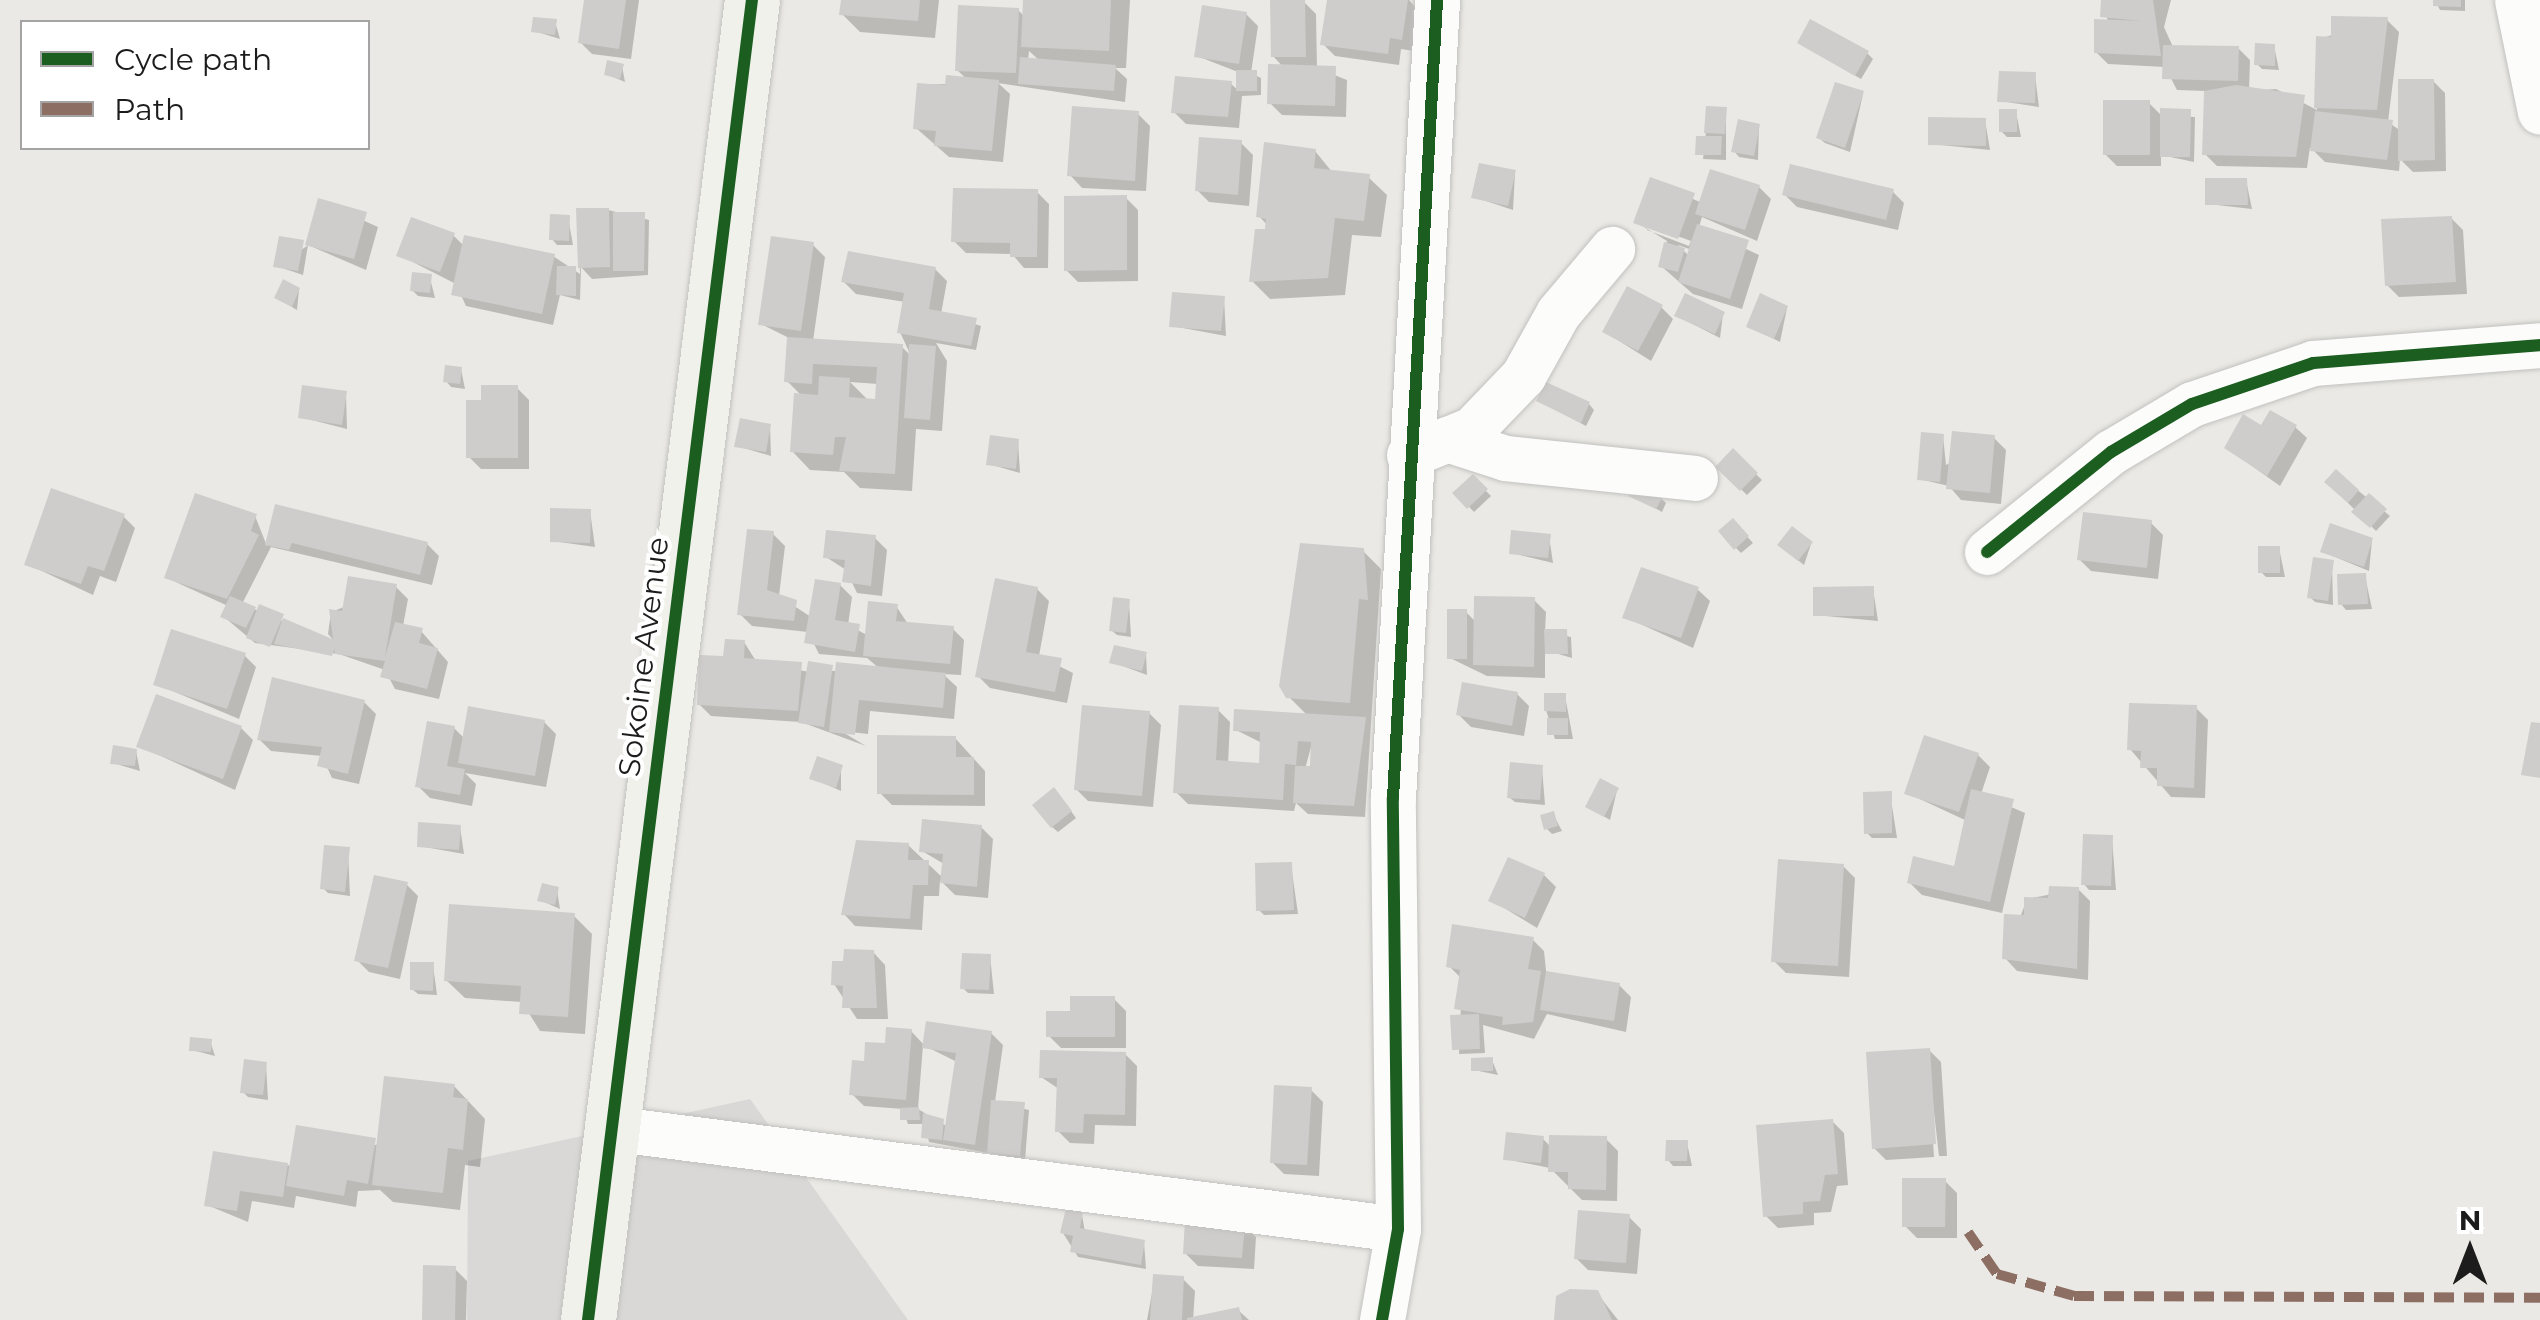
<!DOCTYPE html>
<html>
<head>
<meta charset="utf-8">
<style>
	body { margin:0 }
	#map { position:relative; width:2540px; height:1320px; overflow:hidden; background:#eae9e5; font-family:Montserrat,sans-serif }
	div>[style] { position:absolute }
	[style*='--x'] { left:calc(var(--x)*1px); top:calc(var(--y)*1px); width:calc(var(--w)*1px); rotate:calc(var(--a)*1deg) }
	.residential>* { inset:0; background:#d9d8d6 }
	.shadow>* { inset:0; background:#0003 }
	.building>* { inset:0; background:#cecdcb }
	.roads { filter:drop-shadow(0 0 2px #c1c1bf) drop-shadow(0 0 2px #c1c1bf) }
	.street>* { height:45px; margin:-22.5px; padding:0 22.5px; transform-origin:22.5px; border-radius:22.5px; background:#fcfcfb }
	.secondary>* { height:55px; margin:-27.5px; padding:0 27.5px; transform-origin:27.5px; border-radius:27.5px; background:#f1f1eb }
	.quiet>* { height:10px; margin-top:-5px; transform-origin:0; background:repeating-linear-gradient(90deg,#8d6e63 0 20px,transparent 0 30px) }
	.cycleway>* { height:12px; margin:-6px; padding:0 6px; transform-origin:6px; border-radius:6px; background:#1b5e20 }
	span { translate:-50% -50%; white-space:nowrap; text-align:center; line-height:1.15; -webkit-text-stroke:8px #fff; paint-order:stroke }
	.street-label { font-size:30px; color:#1c1c1c }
	.legend { position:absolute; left:20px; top:20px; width:350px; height:130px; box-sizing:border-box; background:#fff; border:2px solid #a4a4a4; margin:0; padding:12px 18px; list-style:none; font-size:30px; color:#1c1c1c }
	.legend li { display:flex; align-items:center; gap:20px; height:50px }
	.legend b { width:50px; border:2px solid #a4a4a4 }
	.north { position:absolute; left:2420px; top:1200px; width:100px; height:100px; -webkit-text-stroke:8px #fff; paint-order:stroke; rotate:0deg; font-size:28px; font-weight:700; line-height:40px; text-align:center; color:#1c1c1c }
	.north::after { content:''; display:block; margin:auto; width:35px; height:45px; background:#1c1c1c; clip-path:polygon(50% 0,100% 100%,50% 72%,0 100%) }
</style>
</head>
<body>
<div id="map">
	<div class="residential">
		<div style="clip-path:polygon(750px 1099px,908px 1320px,467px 1320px,468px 1161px)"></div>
	</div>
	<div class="shadow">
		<div style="clip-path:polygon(586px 0,639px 0,631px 59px,592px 54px,580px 42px)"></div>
		<div style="clip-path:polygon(845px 0,939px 0,935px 38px,860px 32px,842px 14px)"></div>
		<div style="clip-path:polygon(evenodd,1026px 0,1130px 0,1126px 68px,1115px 68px,1127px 79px,1125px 102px,998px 83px,1010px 94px,1003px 162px,949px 157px,916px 128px,920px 85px,971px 83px,957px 70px,1018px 10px,1025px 17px,1026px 0,1029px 51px,1040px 61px,1028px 61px,1029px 51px)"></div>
		<div style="clip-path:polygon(1329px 0,1409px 0,1419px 11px,1414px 51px,1401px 49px,1399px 65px,1335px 56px,1323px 44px)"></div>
		<div style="clip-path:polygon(2103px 0,2171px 0,2164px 27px,2173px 47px,2238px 48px,2250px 60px,2249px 91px,2276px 89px,2317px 110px,2318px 39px,2387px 20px,2399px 32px,2388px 122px,2401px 131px,2433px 81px,2445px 93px,2446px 171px,2413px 172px,2400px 159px,2399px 171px,2325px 162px,2310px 147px,2307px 168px,2217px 166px,2205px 154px,2206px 91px,2177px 90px,2165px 67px,2108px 64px,2096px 52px,2108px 22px)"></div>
		<div style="clip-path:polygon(2435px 0,2465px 0,2465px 11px,2440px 10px)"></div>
		<div style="clip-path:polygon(1304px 2px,1316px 14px,1317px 68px,1347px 80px,1346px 117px,1282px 115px,1270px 103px,1283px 67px,1273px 56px)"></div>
		<div style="clip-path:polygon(1246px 14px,1258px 26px,1251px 73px,1261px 78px,1261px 95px,1242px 96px,1239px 128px,1186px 124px,1174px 112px,1230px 83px,1239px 91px,1238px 72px,1197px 56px)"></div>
		<div style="clip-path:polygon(555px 22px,560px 39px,534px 31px)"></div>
		<div style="clip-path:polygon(1800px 43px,1867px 53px,1873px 59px,1861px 79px)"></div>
		<div style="clip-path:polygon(2274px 46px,2279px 70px,2262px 69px,2257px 64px)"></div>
		<div style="clip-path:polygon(622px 66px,625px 82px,606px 74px)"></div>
		<div style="clip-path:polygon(2035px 75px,2039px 107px,2000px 101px)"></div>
		<div style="clip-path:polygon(1863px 94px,1850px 152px,1825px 143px,1819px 138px)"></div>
		<div style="clip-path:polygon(2149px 103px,2162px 116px,2195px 117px,2194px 162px,2161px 155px,2161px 166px,2117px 166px,2105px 154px)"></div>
		<div style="clip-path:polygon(1726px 110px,1726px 160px,1703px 159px,1706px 132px)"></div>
		<div style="clip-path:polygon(2016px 112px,2021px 137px,2007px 137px,2001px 131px)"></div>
		<div style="clip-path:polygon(1138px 114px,1150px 126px,1146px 191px,1082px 188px,1070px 175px)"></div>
		<div style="clip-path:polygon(1985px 120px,1990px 150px,1931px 144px)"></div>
		<div style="clip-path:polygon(1759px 126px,1758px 160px,1739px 157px,1734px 151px)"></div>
		<div style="clip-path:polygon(1241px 143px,1253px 155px,1249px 206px,1209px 202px,1197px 190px)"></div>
		<div style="clip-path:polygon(1315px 151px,1333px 173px,1368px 177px,1387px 195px,1381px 237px,1352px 235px,1345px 295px,1270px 299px,1252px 281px,1268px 226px,1259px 216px)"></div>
		<div style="clip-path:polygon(1515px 173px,1513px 210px,1474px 197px)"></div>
		<div style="clip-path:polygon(evenodd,1651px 180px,1702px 203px,1759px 187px,1771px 199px,1757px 241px,1702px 217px,1699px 227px,1759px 255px,1742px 309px,1693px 294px,1661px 266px,1667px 241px,1636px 222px,1651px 180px,1647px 225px,1691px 241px,1689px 246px,1647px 230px,1647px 225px,1651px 180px,1678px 245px,1692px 250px,1689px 256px,1678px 245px)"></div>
		<div style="clip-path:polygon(2246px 180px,2252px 209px,2208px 204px)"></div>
		<div style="clip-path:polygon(1892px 191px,1904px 203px,1898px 230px,1797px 207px,1785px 195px)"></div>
		<div style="clip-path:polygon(1037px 192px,1049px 204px,1048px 268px,1024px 268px,1012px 254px,966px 253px,954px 241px)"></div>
		<div style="clip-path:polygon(1126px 198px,1138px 210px,1138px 281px,1078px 282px,1066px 270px)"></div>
		<div style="clip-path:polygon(320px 201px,378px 227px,366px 270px,308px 245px,303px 275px,276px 266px,307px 246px)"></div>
		<div style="clip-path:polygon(608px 210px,649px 220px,648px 275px,592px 279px,581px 267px,580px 300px,560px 295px,553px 325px,466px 306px,456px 284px,399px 255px,453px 235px,464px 246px,553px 256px,580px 274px,579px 211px)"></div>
		<div style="clip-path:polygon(568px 217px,573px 245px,557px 245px,552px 239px)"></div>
		<div style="clip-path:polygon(2451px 218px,2463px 230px,2467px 294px,2399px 297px,2387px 285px)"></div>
		<div style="clip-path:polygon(evenodd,813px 245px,825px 257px,813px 341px,902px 347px,911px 356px,900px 332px,905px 302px,856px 294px,844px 282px,935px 269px,947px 281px,941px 314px,981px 326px,976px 350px,936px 343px,947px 361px,942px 431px,916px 429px,912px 491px,860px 488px,844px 472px,810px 470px,792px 451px,802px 396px,787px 381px,789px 338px,761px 324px,813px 245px,850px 382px,878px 384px,877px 402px,867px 399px,850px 382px)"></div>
		<div style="clip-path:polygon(429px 274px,435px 298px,418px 296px,412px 290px)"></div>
		<div style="clip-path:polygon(299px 290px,297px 310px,277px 298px)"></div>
		<div style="clip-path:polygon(1224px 298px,1226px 336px,1172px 326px)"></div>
		<div style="clip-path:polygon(1661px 307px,1673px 319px,1651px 361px,1605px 332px)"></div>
		<div style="clip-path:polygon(1787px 308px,1780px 342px,1749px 326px)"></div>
		<div style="clip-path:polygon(1723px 314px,1720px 338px,1677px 316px)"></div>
		<div style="clip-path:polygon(461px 369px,465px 389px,451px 387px,446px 381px)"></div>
		<div style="clip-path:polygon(517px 388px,529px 400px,529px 469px,481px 469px,469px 457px,484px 403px)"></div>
		<div style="clip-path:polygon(346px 394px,347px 429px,300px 417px)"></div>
		<div style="clip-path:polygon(1539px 401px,1589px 404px,1594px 410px,1586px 426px)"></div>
		<div style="clip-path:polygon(770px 426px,771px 456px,737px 446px)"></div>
		<div style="clip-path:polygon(2295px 427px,2307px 438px,2280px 486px,2227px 448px,2262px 428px)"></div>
		<div style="clip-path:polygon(1943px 436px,1946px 465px,1994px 438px,2006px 450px,2001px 504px,1961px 500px,1949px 486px,1919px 479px)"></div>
		<div style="clip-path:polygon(1018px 441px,1020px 473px,989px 464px)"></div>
		<div style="clip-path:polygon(1733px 452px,1762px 480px,1747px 495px,1718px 467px)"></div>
		<div style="clip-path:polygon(2336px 473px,2390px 516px,2376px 531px,2327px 482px)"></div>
		<div style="clip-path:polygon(1473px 478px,1491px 496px,1474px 512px,1456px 493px)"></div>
		<div style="clip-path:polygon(1632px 495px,1661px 498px,1666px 503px,1662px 512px)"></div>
		<div style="clip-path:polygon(277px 507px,427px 544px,439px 556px,432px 585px,271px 547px,242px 604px,337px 644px,328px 634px,331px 612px,396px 587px,408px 599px,403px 626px,421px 631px,448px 662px,439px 699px,395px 689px,385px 670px,339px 654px,255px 643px,223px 616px,228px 606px,167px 578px,255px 516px,267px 546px)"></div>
		<div style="clip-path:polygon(590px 511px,595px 547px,552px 541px)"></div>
		<div style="clip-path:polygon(123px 516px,135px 528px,116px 582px,100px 576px,93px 595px,27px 564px)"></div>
		<div style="clip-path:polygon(1733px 521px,1753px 543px,1741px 553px,1736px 548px)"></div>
		<div style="clip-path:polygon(2151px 523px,2163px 535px,2158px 579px,2091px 571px,2079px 559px)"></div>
		<div style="clip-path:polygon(773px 534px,785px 546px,779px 596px,811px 617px,840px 585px,852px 597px,848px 625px,867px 635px,896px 606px,908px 624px,952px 628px,964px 640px,961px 675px,943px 674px,957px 687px,954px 719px,870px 711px,868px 734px,841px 731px,866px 746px,801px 722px,711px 716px,699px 704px,744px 642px,756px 661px,809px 672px,880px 669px,867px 658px,819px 654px,808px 632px,752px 626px,740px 614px)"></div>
		<div style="clip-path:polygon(1549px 536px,1553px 563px,1512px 553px)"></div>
		<div style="clip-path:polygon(875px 538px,887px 550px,882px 596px,857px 593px,846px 570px,826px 557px)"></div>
		<div style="clip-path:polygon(2372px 540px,2369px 571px,2323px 552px)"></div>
		<div style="clip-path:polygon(1811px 544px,1804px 565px,1785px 550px)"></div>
		<div style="clip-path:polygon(2279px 548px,2285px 577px,2266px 577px,2261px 572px)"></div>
		<div style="clip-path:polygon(evenodd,1363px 551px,1381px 569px,1365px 817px,1308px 814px,1296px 803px,1294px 811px,1188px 804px,1176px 792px,1218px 710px,1230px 722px,1228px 764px,1261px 766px,1262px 743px,1236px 730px,1308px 716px,1288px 696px,1363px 551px,1311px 747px,1312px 769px,1305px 769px,1311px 747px)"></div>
		<div style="clip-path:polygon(2332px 562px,2333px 605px,2315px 602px,2310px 597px)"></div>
		<div style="clip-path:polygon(2365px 576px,2372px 609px,2346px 610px,2341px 604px)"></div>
		<div style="clip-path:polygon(1037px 589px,1049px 601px,1039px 656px,1073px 673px,1067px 703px,990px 688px,978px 676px)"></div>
		<div style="clip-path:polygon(1697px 589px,1710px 601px,1693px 648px,1625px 617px)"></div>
		<div style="clip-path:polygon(1873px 589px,1878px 621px,1815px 615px)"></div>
		<div style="clip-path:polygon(1534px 600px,1546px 612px,1545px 632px,1571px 637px,1572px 658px,1545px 650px,1545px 678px,1487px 676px,1450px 658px,1466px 612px,1476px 622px)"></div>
		<div style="clip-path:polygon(1129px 602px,1131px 637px,1117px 635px,1111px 630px)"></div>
		<div style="clip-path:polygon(244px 655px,256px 667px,239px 719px,156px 684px)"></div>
		<div style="clip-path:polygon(1146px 655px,1147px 675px,1112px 662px)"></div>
		<div style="clip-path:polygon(1517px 694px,1529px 706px,1524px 736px,1471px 727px,1459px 715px)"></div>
		<div style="clip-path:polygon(1565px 696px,1573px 739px,1555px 739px,1546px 710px)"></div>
		<div style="clip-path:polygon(364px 702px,376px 714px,359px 784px,332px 778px,322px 756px,271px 751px,259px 739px)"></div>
		<div style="clip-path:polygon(2196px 708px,2208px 720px,2205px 798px,2171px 797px,2130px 749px)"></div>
		<div style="clip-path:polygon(1149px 713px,1161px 725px,1153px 807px,1088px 801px,1076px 789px)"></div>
		<div style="clip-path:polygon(544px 722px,556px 734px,546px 787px,465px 773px,476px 784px,472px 806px,430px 798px,418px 786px,454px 728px,465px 739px)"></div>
		<div style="clip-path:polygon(241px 728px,253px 740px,235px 790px,139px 746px)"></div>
		<div style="clip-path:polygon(955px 738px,985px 771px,985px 806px,892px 805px,880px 793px)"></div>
		<div style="clip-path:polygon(136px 751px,140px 771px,113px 763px)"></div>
		<div style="clip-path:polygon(1978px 755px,1990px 767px,1981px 794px,2025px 813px,2002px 913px,1922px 895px,1910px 883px,1956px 869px,1967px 821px,1907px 793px)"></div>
		<div style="clip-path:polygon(841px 767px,841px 791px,812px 778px)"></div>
		<div style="clip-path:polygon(1542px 768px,1545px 805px,1515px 802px,1509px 797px)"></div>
		<div style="clip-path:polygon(1617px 790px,1610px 820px,1588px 807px)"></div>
		<div style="clip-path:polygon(1890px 793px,1897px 838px,1872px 838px,1867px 833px)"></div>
		<div style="clip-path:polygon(1059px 795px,1076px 818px,1058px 832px,1052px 827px)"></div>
		<div style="clip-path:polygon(1553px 814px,1562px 831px,1552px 834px,1547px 829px)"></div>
		<div style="clip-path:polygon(460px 827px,464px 854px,419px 846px)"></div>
		<div style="clip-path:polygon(981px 827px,993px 839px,988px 898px,955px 895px,940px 880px,939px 896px,924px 896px,922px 930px,855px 926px,844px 914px,908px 845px,943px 878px,944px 864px,922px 851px)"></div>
		<div style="clip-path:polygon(2112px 838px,2116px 890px,2089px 890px,2084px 884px)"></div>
		<div style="clip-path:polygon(348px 850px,350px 896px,328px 893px,323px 888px)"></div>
		<div style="clip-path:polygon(1291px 865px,1298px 914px,1264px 915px,1259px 910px)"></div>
		<div style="clip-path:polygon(1843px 866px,1855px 878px,1849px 977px,1786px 973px,1774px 961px)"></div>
		<div style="clip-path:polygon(1544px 875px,1556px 887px,1537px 928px,1491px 900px)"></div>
		<div style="clip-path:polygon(406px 884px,418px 896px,400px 979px,369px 972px,357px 960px)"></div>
		<div style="clip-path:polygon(2078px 889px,2090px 901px,2088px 980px,2017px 971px,2005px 958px,2027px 899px)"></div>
		<div style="clip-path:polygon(557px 890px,560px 909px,540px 900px)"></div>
		<div style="clip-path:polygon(574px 916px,592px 934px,585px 1034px,540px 1031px,522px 1002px,465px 998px,446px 980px)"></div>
		<div style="clip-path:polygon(1532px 939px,1544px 951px,1547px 980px,1619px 985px,1631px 997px,1626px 1032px,1547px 1014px,1534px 1039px,1483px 1025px,1485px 1053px,1459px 1054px,1462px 979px,1449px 966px)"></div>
		<div style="clip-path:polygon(873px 952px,885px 965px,888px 1019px,857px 1019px,834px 984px,845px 963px)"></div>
		<div style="clip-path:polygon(990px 956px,994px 994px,968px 993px,963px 988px)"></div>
		<div style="clip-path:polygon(433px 965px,437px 995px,418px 994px,412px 989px)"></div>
		<div style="clip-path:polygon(1114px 999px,1126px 1011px,1126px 1048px,1061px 1048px,1049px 1036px,1073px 1014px)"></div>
		<div style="clip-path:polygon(evenodd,911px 1031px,925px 1046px,991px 1033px,1003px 1045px,995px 1102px,1029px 1110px,1025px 1160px,929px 1142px,925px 1124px,908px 1124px,903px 1109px,864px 1106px,852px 1094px,866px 1064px,911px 1031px,923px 1045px,957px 1062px,948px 1127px,918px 1109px,923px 1045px)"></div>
		<div style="clip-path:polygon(210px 1041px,215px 1056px,192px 1050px)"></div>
		<div style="clip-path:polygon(1929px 1050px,1941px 1062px,1947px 1156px,1939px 1156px,1928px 1060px,1934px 1157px,1886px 1160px,1874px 1148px)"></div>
		<div style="clip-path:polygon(1125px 1054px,1137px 1066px,1136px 1126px,1095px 1125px,1094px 1144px,1070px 1143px,1058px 1131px,1059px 1089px,1041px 1077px)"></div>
		<div style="clip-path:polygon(1492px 1060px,1498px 1075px,1474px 1070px)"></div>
		<div style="clip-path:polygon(266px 1064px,268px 1100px,248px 1097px,243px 1092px)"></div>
		<div style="clip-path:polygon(454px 1086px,485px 1119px,480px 1167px,465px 1165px,460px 1210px,393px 1202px,380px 1190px,358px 1191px,356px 1207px,296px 1196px,294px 1208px,252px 1201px,248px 1222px,207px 1205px,215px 1154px,292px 1166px,379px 1144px)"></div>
		<div style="clip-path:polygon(1311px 1090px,1323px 1102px,1319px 1176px,1284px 1174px,1272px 1162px)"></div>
		<div style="clip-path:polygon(1832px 1121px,1844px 1133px,1848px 1185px,1837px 1186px,1831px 1212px,1814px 1213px,1814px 1225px,1778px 1228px,1766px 1216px)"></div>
		<div style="clip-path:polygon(1543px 1139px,1551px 1147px,1606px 1139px,1618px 1151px,1617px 1201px,1582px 1200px,1550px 1168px,1505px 1159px)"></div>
		<div style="clip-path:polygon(1687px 1143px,1692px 1166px,1673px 1166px,1668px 1160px)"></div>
		<div style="clip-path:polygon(1945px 1181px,1957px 1193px,1957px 1238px,1917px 1238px,1905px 1226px)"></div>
		<div style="clip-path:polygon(1082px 1215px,1085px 1232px,1144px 1242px,1146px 1269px,1078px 1257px,1063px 1233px)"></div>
		<div style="clip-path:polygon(1629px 1217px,1641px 1229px,1637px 1274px,1588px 1270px,1576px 1258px)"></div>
		<div style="clip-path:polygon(1243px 1225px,1256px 1237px,1254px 1269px,1198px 1266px,1186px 1254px)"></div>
		<div style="clip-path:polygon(455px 1269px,467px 1281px,466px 1320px,425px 1320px)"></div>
		<div style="clip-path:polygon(1155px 1277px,1183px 1279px,1195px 1291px,1193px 1320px,1238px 1310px,1249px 1320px,1147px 1320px)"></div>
		<div style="clip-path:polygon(1597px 1293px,1618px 1320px,1556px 1320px)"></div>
	</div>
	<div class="building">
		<div style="clip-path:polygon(584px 0,626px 0,619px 49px,578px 43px)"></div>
		<div style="clip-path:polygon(841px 0,920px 0,918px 21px,839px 15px)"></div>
		<div style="clip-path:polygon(1023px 0,1111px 0,1109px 51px,1021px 47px)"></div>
		<div style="clip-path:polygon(1270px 0,1305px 0,1306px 57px,1271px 57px)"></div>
		<div style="clip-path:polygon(1327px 0,1408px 0,1402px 40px,1390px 38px,1388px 54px,1320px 45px)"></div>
		<div style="clip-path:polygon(2101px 0,2153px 0,2161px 56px,2094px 53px,2094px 19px,2142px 21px,2100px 17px)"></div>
		<div style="clip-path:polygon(2433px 0,2461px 0,2461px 7px,2433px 6px)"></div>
		<div style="clip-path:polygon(958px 5px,1019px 8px,1016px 73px,955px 71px)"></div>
		<div style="clip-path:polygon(1202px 5px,1247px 12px,1239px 64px,1194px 57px)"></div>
		<div style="clip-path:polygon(2331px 16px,2388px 17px,2377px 110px,2314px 108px,2316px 36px,2331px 37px)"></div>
		<div style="clip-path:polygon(533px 17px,557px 19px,555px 35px,531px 32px)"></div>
		<div style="clip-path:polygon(1810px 19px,1869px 51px,1855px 76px,1797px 43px)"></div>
		<div style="clip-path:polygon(2255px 43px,2275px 44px,2275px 66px,2254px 65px)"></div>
		<div style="clip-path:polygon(2163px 45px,2239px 46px,2238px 81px,2162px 79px)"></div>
		<div style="clip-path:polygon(1020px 57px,1116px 65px,1114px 91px,1018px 84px)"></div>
		<div style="clip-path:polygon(607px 60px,624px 64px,620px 79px,604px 75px)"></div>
		<div style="clip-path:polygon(1268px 64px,1336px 66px,1335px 106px,1267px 104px)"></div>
		<div style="clip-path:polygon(1236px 70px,1257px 70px,1257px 91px,1236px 91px)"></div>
		<div style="clip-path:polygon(1999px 71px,2036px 72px,2035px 103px,1997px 102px)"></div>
		<div style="clip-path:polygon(946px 75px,999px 80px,992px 151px,934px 146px,936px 131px,913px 129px,917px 83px,945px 85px)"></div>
		<div style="clip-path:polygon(1175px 76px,1232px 81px,1228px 117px,1171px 113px)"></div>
		<div style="clip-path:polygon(2398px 79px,2434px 79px,2435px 160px,2398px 161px)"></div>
		<div style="clip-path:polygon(1835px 82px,1864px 91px,1845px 148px,1816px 138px)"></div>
		<div style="clip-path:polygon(2236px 85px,2305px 95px,2296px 157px,2202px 155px,2204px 91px)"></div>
		<div style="clip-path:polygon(2103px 100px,2150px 100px,2150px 155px,2103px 155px)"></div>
		<div style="clip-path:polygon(1072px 106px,1139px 111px,1135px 181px,1067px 176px)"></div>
		<div style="clip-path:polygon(1706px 106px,1727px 107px,1725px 134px,1704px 133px)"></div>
		<div style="clip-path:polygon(2160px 108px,2191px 109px,2190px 157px,2160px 157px)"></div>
		<div style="clip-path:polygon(1999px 109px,2017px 109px,2017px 132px,1999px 132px)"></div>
		<div style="clip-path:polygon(2315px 111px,2393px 120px,2387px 160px,2310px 151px)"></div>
		<div style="clip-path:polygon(1928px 117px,1986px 118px,1986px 146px,1928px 145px)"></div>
		<div style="clip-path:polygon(1738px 119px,1760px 124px,1754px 156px,1731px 152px)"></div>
		<div style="clip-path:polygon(1696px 136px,1722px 136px,1721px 155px,1695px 155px)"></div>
		<div style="clip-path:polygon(1199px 137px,1242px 140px,1238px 195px,1195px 191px)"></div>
		<div style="clip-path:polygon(1264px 142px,1316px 149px,1314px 168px,1370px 174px,1364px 221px,1335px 218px,1328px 278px,1249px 282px,1255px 229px,1265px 229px,1266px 219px,1256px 217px)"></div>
		<div style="clip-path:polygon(1479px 163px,1516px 170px,1508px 206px,1471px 198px)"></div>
		<div style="clip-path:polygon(1790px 164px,1894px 189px,1886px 220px,1782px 195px)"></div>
		<div style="clip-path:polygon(1710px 169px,1760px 185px,1745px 230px,1695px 214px)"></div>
		<div style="clip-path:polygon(1650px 177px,1695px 193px,1678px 239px,1633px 223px)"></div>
		<div style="clip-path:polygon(2205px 178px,2247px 178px,2248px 205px,2205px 205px)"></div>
		<div style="clip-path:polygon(953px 188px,1038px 189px,1037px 257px,1010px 257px,1010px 243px,951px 242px)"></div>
		<div style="clip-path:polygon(1127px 195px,1127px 270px,1064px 271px,1064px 196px)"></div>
		<div style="clip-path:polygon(318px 198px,367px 212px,354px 259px,305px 245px)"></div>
		<div style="clip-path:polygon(576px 208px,609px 208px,610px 267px,578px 268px)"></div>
		<div style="clip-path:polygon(613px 212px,645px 212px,644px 271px,613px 271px)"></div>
		<div style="clip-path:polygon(550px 214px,570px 215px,569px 241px,549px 240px)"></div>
		<div style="clip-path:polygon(2452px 216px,2456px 282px,2385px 286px,2381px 219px)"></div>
		<div style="clip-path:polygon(411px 217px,455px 233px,440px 272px,396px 256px)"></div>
		<div style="clip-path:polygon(1697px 224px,1749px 240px,1730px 299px,1678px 282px)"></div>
		<div style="clip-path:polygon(464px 235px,555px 254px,542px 314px,451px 295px)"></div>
		<div style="clip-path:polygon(279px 236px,304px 240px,298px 271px,273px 267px)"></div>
		<div style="clip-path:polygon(771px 236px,814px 242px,801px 331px,758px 325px)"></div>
		<div style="clip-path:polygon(1664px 242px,1685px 248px,1678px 272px,1658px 267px)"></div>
		<div style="clip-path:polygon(848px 251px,936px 267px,929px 309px,977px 318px,971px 346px,897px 333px,904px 293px,841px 282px)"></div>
		<div style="clip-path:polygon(557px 266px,576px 266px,576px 296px,556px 295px)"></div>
		<div style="clip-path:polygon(412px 272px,432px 274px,430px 293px,410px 291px)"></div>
		<div style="clip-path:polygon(283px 279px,300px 288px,292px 307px,274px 298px)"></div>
		<div style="clip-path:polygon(1627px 286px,1663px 305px,1638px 351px,1602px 332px)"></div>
		<div style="clip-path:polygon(1172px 292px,1225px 296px,1221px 331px,1169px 327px)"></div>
		<div style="clip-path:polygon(1685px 293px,1725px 312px,1715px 334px,1674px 316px)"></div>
		<div style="clip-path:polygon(1760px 293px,1788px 306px,1774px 339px,1746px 327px)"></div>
		<div style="clip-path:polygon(787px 337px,903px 344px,895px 474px,839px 471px,846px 437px,835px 437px,833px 455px,790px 452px,794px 393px,818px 395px,819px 376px,850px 378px,849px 397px,875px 399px,877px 367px,813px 364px,812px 384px,784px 382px)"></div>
		<div style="clip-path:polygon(909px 344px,936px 346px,930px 420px,904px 418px)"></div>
		<div style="clip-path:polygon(445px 365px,462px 367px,460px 384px,443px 382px)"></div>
		<div style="clip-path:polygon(1546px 382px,1590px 402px,1581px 423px,1536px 401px)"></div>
		<div style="clip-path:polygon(302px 385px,347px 391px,342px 425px,298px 418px)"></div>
		<div style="clip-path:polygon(481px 385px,518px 385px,518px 458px,466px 458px,466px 400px,481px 400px)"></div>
		<div style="clip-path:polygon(2270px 410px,2297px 425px,2267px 476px,2224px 448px,2243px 414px,2261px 425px)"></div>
		<div style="clip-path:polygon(740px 418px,771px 424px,766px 452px,734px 447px)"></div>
		<div style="clip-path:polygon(1952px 431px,1995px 435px,1990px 493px,1946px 489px)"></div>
		<div style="clip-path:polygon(1921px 432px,1944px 434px,1940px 482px,1917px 480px)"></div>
		<div style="clip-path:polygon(990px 435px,1019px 439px,1016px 469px,986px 465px)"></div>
		<div style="clip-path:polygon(1733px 448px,1758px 473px,1740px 491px,1715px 467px)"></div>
		<div style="clip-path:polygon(2336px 469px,2359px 490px,2348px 503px,2324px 482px)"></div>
		<div style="clip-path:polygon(1473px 474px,1488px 489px,1467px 509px,1452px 493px)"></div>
		<div style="clip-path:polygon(1635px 483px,1663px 496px,1656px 509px,1628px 496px)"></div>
		<div style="clip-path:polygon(51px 488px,125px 514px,104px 571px,88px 566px,81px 584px,24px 565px)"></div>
		<div style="clip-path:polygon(195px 493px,257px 514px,251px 531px,259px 535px,227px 599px,164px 578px)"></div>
		<div style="clip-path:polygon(2369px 493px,2387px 509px,2370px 528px,2351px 512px)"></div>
		<div style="clip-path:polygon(275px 504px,428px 542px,420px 575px,292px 543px,289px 550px,265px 545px)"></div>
		<div style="clip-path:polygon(550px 508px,591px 509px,590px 543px,550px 542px)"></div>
		<div style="clip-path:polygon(2083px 512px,2152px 520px,2147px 568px,2077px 560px)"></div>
		<div style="clip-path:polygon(1733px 518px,1749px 536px,1734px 550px,1718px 531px)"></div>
		<div style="clip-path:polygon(2330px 523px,2373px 538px,2364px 567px,2320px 552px)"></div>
		<div style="clip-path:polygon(1792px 526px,1813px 542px,1798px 561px,1777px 545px)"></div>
		<div style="clip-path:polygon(747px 529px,774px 531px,767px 590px,797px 600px,794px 621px,737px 615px)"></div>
		<div style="clip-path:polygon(826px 530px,876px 535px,871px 586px,842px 582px,845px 560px,823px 558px)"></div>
		<div style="clip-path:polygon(1511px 530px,1551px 534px,1548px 558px,1509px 554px)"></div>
		<div style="clip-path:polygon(1300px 543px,1364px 548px,1368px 600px,1359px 599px,1350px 703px,1286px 698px,1279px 686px)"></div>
		<div style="clip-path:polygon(2258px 546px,2280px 546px,2280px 573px,2258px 573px)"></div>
		<div style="clip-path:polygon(2313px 557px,2334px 560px,2328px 601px,2307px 598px)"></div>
		<div style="clip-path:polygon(1641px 567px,1699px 587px,1681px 638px,1622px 618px)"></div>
		<div style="clip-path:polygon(2366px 573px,2368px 604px,2338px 605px,2337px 574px)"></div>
		<div style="clip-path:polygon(348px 576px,397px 584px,385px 657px,395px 622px,423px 628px,419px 643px,438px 648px,427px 689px,380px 677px,385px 661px,335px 654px,329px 609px,342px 611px)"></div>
		<div style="clip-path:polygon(995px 578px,1038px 587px,1026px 652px,1062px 658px,1055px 692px,975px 677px)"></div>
		<div style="clip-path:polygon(815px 579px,841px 583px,835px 620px,860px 624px,855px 652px,804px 643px)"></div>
		<div style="clip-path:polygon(1874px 586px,1874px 616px,1813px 616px,1813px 587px)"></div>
		<div style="clip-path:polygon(230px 596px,256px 607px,246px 628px,220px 617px)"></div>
		<div style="clip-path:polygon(1474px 596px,1535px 597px,1534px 667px,1473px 665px)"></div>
		<div style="clip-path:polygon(1113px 597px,1130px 599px,1126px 633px,1109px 631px)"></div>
		<div style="clip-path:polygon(868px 601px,898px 604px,896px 621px,954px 626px,950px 664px,863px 656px)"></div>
		<div style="clip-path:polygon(259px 604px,284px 614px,270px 647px,246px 638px)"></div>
		<div style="clip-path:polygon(1447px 609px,1467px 609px,1467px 659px,1447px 659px)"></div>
		<div style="clip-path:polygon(283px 618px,337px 641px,332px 656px,274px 644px)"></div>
		<div style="clip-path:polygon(171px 629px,246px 653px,227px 709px,153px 685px)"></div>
		<div style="clip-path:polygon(1544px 629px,1567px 629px,1568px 654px,1545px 654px)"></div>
		<div style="clip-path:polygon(725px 639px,745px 640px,744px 658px,802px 662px,798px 711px,697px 705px,699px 655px,723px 656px)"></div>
		<div style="clip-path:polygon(1114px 645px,1147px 652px,1142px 671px,1109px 663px)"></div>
		<div style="clip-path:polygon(808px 661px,833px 665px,824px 727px,798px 723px)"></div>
		<div style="clip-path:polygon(836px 662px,946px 673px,943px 708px,859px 700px,855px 735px,829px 732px)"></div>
		<div style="clip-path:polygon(272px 677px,365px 700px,348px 774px,317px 766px,322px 747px,257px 740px)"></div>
		<div style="clip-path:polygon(1462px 682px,1518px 692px,1512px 726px,1456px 715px)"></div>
		<div style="clip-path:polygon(1544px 693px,1566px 693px,1566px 712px,1544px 711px)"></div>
		<div style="clip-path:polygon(156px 694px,242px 726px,223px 779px,136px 747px)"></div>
		<div style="clip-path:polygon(2129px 703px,2197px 705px,2194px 788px,2157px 786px,2157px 768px,2140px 768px,2141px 751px,2127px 750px)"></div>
		<div style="clip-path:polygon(1082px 705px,1150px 711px,1142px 796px,1074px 790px)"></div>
		<div style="clip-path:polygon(1179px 705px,1219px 707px,1216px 760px,1259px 763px,1260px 732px,1233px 731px,1234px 709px,1366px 717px,1354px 806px,1293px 803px,1295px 766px,1310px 766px,1311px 742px,1298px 741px,1296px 765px,1285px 764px,1283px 800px,1173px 793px)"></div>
		<div style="clip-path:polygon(468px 706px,545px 720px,535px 776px,458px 763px)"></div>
		<div style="clip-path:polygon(1547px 718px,1568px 718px,1568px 735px,1547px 735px)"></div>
		<div style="clip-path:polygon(427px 721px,455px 726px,447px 766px,465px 769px,460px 795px,415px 787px)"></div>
		<div style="clip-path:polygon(2531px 722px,2540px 723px,2540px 778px,2521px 775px)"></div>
		<div style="clip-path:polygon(877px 735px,956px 736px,956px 757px,974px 757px,974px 795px,877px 794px)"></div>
		<div style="clip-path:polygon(1924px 735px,1979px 753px,1959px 812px,1904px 794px)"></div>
		<div style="clip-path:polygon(113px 745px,137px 749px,135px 766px,110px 764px)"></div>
		<div style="clip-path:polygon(817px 756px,843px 765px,836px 788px,809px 779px)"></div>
		<div style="clip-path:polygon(1510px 762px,1543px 765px,1540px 800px,1507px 798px)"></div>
		<div style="clip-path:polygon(1600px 778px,1619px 788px,1604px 817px,1585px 807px)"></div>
		<div style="clip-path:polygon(1054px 787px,1072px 811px,1051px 828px,1032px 805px)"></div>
		<div style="clip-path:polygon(1971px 789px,2014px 799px,1990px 902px,1907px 883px,1913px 856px,1954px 866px)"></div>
		<div style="clip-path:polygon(1892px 791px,1892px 833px,1864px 834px,1863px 792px)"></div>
		<div style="clip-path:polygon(1554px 811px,1558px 826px,1544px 830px,1540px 815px)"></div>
		<div style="clip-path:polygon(922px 819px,982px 825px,977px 887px,940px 883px,943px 854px,919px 852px)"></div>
		<div style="clip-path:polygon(418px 822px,461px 825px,459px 850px,417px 847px)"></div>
		<div style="clip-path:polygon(2083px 834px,2113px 835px,2111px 886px,2081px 885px)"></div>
		<div style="clip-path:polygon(856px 840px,909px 843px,908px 860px,929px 860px,928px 885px,913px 885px,910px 919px,841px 915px)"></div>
		<div style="clip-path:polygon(324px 845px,350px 847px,345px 892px,320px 889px)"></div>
		<div style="clip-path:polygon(1508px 857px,1545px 873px,1525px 918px,1488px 901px)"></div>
		<div style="clip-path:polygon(1778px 859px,1844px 864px,1838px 966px,1771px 962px)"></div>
		<div style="clip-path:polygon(1292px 862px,1294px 910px,1256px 911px,1255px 863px)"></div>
		<div style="clip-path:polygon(374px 875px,408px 882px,388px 968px,354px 961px)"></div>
		<div style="clip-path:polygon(542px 883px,559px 887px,555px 905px,537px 901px)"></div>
		<div style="clip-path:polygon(2049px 886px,2079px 887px,2077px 969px,2002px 959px,2004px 914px,2024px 915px,2024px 897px,2048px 898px)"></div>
		<div style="clip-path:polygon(449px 904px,575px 913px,568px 1017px,519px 1014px,521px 986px,444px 981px)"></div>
		<div style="clip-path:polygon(1452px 924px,1534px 937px,1528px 969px,1541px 971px,1533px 1022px,1502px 1025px,1503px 1017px,1454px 1009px,1460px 970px,1446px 967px)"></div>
		<div style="clip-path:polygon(844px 949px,874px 950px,877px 1008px,842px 1008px,843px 986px,831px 985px,832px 961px,843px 961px)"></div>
		<div style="clip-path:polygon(962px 953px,991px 954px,989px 990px,960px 989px)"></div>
		<div style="clip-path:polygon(410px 962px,434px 962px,433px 991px,410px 990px)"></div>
		<div style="clip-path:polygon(1546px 971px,1620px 983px,1614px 1021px,1540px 1010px)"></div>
		<div style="clip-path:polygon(1070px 996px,1115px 996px,1115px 1037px,1046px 1037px,1046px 1011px,1070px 1011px)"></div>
		<div style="clip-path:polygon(1479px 1014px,1480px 1049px,1452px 1050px,1450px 1015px)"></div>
		<div style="clip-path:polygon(926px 1021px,992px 1031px,975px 1145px,943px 1140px,956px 1053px,922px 1048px)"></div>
		<div style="clip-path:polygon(886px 1027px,912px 1029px,906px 1100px,849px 1095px,852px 1060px,864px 1061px,865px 1042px,885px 1043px)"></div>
		<div style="clip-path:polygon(190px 1037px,212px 1039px,211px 1052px,189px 1051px)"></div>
		<div style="clip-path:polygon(1930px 1048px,1936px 1144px,1872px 1149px,1866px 1052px)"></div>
		<div style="clip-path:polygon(1040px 1050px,1126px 1052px,1125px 1115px,1084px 1114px,1083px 1133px,1055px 1132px,1057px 1078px,1039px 1078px)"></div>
		<div style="clip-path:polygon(1493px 1057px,1493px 1071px,1471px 1071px,1471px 1058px)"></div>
		<div style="clip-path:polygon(244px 1059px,267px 1062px,263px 1095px,240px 1093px)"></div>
		<div style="clip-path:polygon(384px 1076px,455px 1084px,453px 1097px,468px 1099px,463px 1150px,448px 1148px,443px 1193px,372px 1185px)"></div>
		<div style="clip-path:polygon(1274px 1085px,1312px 1087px,1307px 1165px,1270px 1163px)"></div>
		<div style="clip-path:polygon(991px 1100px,1025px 1102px,1020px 1156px,987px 1153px)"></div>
		<div style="clip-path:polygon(919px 1107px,920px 1120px,900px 1120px,900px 1108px)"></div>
		<div style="clip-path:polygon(923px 1113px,944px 1119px,942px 1140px,921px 1138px)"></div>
		<div style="clip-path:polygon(1833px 1119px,1838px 1174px,1825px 1175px,1820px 1201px,1803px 1202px,1803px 1214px,1763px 1217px,1756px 1125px)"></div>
		<div style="clip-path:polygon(296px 1125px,376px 1138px,368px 1184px,347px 1180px,344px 1196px,286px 1186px)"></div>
		<div style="clip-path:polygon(1506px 1132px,1544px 1136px,1541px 1163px,1503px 1160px)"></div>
		<div style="clip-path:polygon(1549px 1135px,1607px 1136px,1606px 1190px,1568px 1189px,1568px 1172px,1548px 1172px)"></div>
		<div style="clip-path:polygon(1666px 1140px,1688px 1140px,1687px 1161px,1665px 1161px)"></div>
		<div style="clip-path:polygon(213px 1151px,288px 1163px,283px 1197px,240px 1191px,237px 1211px,204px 1206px)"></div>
		<div style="clip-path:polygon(1902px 1178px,1946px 1178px,1945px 1227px,1902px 1227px)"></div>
		<div style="clip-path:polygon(1066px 1208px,1083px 1212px,1080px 1228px,1145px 1240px,1141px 1265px,1070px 1252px,1073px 1236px,1060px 1233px)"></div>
		<div style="clip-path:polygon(1578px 1210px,1630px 1214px,1626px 1263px,1574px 1259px)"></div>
		<div style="clip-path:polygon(1185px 1219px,1245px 1223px,1242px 1258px,1183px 1254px)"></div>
		<div style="clip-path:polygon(423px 1265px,456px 1266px,455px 1320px,422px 1320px)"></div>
		<div style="clip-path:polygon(1153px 1274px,1184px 1276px,1182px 1320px,1150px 1320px)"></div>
		<div style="clip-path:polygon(1570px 1289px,1598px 1290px,1612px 1320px,1554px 1320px,1556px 1296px)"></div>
		<div style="clip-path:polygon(1239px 1307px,1242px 1320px,1187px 1320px,1187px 1318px)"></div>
	</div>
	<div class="roads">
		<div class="street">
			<div style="--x:2517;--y:0;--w:114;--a:78.4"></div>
			<div style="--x:1447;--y:439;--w:61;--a:18.1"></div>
			<div style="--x:1505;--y:458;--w:191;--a:6"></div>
			<div style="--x:1409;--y:455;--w:68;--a:-22.4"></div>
			<div style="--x:1472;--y:429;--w:74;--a:-46.1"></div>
			<div style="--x:1523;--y:376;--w:72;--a:-60.9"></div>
			<div style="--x:1558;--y:313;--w:84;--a:-49.8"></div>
			<div style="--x:1987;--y:552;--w:159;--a:-38.9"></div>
			<div style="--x:2111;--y:452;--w:94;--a:-30.7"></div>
			<div style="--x:2192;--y:404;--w:128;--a:-18.7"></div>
			<div style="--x:2313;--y:363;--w:228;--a:-4.5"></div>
			<div style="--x:609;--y:1128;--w:795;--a:7.29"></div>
			<div style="--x:1382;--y:1320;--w:92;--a:-80"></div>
			<div style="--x:1398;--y:1229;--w:431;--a:-90.7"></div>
			<div style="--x:1393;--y:798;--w:799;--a:-86.84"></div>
		</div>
		<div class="secondary">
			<div style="--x:588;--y:1320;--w:1330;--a:-82.92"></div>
		</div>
	</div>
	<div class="quiet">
		<div style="--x:1968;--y:1232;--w:51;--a:55.4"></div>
		<div style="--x:1997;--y:1274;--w:80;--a:15.9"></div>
		<div style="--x:2074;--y:1296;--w:466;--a:0.2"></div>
	</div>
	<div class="cycleway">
		<div style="--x:1987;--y:552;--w:159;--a:-38.9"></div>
		<div style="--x:2111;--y:452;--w:94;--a:-30.7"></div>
		<div style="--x:2192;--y:404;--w:128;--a:-18.7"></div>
		<div style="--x:2313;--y:363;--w:228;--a:-4.5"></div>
		<div style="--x:588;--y:1320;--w:1330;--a:-82.92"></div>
		<div style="--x:1382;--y:1320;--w:92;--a:-80"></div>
		<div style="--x:1398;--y:1229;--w:431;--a:-90.7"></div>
		<div style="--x:1393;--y:798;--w:799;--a:-86.84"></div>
	</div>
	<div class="street-label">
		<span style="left:644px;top:657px;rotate:-83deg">Sokoine Avenue</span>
	</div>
	<ul class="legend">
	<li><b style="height:12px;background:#1b5e20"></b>Cycle path</li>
	<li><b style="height:12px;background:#8d6e63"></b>Path</li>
	</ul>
	<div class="north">N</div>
</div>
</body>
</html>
